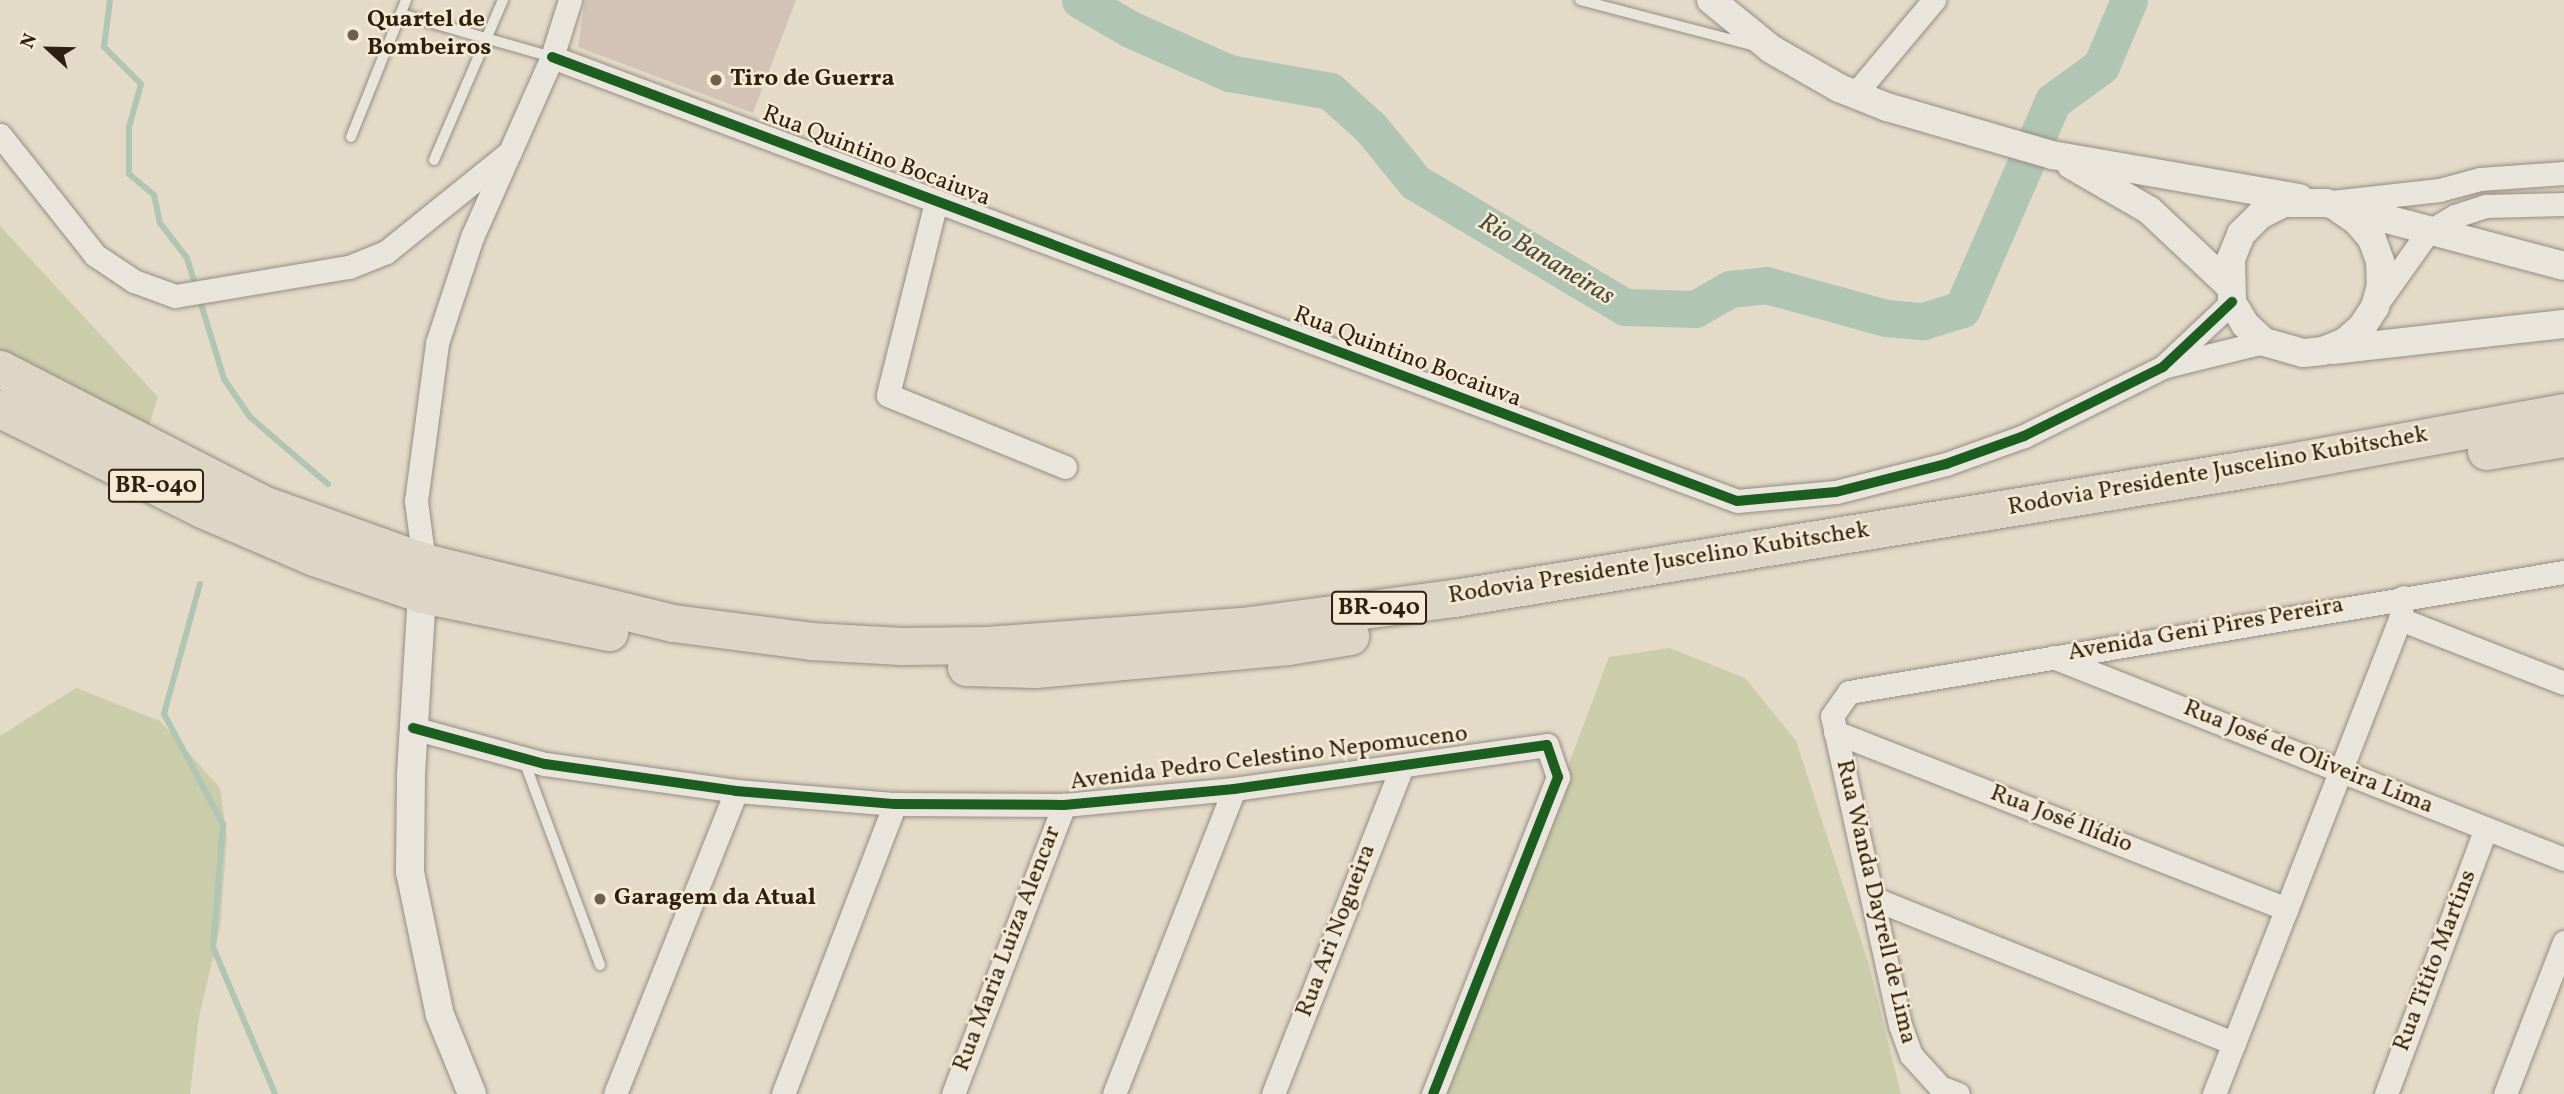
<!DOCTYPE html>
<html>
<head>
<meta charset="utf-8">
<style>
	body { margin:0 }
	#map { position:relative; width:2564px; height:1094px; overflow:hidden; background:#e4dac8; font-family:Vollkorn,serif }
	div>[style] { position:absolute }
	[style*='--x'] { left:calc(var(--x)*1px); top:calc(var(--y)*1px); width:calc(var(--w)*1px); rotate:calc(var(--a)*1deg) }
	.green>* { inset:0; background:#cbccaa }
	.stream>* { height:6px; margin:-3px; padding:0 3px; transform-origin:3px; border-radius:3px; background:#b0c5b4 }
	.river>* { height:37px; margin:-18.5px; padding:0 18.5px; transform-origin:18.5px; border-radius:18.5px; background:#b0c5b4 }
	.building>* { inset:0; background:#d3c3b7 }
	.roads { filter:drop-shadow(0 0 2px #948d81) drop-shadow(0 0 2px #948d81) }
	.service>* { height:10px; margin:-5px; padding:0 5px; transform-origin:5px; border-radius:5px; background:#e9e4dc }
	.minor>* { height:23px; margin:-11.5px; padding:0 11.5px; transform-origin:11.5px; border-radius:11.5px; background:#e9e4dc }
	.tertiary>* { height:28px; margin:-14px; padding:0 14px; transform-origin:14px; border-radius:14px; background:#e9e4dc }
	.trunk>* { height:37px; margin:-18.5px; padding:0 18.5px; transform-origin:18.5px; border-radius:18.5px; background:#ddd5c6 }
	.cycleway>* { height:10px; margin:-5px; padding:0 5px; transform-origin:5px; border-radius:5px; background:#1b5e20 }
	.dots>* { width:19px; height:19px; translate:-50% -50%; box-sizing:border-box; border:4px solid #f5ead4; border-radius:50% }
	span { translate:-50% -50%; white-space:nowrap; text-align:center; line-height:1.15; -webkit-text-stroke:5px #f5ead4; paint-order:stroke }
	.shield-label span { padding:2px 5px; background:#f5ead4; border:2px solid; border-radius:5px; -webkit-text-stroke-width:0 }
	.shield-label { font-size:23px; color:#2f1f10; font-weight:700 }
	.poi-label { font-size:24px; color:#2f1f10; font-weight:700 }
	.left { translate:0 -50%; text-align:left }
	.street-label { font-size:24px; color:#2f1f10 }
	.water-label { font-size:26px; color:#4f4e3f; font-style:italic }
	.north { position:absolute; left:14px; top:14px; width:70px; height:70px; -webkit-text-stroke:5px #f5ead4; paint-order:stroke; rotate:292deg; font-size:19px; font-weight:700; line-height:28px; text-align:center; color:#2f1f10 }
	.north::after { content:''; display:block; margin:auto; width:24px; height:32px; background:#2f1f10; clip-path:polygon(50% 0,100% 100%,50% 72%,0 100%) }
</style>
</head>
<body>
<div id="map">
	<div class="green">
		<div style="clip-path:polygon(0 226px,158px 397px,145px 438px,0 357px)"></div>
		<div style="clip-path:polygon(1670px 648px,1745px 678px,1796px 741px,1869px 965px,1901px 1094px,1445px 1094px,1609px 657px)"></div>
		<div style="clip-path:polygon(76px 688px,160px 721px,220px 788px,227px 838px,220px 928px,199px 1017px,190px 1094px,0 1094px,0 736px)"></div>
	</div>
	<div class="stream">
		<div style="--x:110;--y:0;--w:47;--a:97.3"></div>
		<div style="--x:104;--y:47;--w:52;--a:45"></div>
		<div style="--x:141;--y:84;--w:45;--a:105.6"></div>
		<div style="--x:129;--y:127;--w:47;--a:90"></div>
		<div style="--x:129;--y:174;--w:33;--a:40"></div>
		<div style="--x:154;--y:195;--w:29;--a:78"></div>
		<div style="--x:160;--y:223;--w:44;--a:52.4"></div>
		<div style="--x:187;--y:258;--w:127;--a:73"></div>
		<div style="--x:224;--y:379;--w:46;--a:55.6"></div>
		<div style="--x:250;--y:417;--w:103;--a:40.7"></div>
		<div style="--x:200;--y:584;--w:135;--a:105.5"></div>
		<div style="--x:164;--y:714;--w:125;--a:61.8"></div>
		<div style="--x:223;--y:824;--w:123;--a:94.6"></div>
		<div style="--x:213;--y:947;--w:160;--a:67.1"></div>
	</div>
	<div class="river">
		<div style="--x:1080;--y:0;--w:58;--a:30.1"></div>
		<div style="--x:1130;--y:29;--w:108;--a:24"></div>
		<div style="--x:1229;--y:73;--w:103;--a:10.1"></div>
		<div style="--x:1330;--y:91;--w:55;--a:42.1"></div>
		<div style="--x:1371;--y:128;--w:70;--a:50.8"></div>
		<div style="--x:1415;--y:182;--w:244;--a:30.8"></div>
		<div style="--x:1625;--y:307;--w:70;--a:1.6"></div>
		<div style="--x:1695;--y:309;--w:40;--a:-29.7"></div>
		<div style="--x:1730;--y:289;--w:36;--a:-6"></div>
		<div style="--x:1766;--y:285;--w:124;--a:15.4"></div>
		<div style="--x:1886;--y:318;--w:37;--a:5"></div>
		<div style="--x:1923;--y:321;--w:41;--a:-17.1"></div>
		<div style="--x:1962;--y:309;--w:227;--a:-66.4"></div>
		<div style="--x:2053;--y:101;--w:59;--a:-36.1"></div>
		<div style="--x:2101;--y:66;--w:72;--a:-67"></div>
	</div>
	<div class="building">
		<div style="clip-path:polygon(585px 0,796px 0,753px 113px,578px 47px)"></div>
	</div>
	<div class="roads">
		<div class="service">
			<div style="--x:1580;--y:0;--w:178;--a:14.7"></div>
			<div style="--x:401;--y:14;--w:157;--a:15.9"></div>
			<div style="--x:351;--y:137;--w:148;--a:-68.1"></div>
			<div style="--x:434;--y:160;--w:174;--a:-66.7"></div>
			<div style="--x:523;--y:758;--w:221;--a:69.6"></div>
		</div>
		<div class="minor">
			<div style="--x:552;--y:57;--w:1265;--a:20.54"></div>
			<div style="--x:1737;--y:501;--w:99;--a:-5.2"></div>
			<div style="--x:1836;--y:492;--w:114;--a:-14.3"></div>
			<div style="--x:1946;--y:464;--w:83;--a:-19.7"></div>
			<div style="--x:2024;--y:436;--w:155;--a:-26.4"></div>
			<div style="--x:2163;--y:367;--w:95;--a:-43.3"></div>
			<div style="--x:1855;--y:94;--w:123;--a:-50"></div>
			<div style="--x:0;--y:135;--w:153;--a:51.6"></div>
			<div style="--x:95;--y:255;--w:47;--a:33.7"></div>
			<div style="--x:134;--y:281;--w:44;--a:20.1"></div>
			<div style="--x:175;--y:296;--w:176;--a:-9.5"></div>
			<div style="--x:349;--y:267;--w:40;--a:-22"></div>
			<div style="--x:386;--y:252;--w:159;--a:-38.9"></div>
			<div style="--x:936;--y:202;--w:199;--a:104"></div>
			<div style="--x:888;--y:395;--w:191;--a:22.1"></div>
			<div style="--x:2332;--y:202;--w:108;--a:-6.4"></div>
			<div style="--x:2439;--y:190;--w:42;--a:-15"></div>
			<div style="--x:2480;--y:179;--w:84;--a:-4.1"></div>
			<div style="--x:2378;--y:302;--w:86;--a:-54.5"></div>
			<div style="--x:2428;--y:232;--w:31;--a:-31"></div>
			<div style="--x:2455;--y:216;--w:33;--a:-18"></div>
			<div style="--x:2486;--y:206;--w:78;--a:-1.5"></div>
			<div style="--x:2166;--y:366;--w:101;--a:-13.8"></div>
			<div style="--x:424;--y:562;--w:62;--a:-97.5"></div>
			<div style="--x:416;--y:501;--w:159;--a:-82.4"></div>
			<div style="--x:437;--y:343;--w:112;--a:-71.7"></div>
			<div style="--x:472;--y:237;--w:197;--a:-66"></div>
			<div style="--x:552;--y:57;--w:60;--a:-72.5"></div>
			<div style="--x:2400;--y:619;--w:176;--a:21.3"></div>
			<div style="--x:2053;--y:657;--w:549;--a:21.57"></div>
			<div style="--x:413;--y:728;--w:137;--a:15.3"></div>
			<div style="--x:545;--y:764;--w:193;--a:8"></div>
			<div style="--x:736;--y:791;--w:160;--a:4.7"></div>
			<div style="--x:895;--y:804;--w:169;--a:0.3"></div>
			<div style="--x:1064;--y:805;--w:171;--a:-5.4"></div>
			<div style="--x:1234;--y:789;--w:316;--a:-8"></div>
			<div style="--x:1547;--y:745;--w:34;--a:71"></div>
			<div style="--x:1558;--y:777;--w:341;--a:111.5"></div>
			<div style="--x:1835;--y:732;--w:485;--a:21.4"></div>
			<div style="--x:1875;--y:899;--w:387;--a:21.9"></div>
			<div style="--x:615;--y:1094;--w:326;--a:-68.2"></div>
			<div style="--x:783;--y:1094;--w:311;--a:-68.9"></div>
			<div style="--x:953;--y:1094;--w:310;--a:-69"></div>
			<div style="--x:1114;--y:1094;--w:328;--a:-68.5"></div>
			<div style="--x:1273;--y:1094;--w:349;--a:-68.5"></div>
			<div style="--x:1958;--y:1094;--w:19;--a:-159"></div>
			<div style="--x:1940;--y:1087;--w:43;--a:-132.2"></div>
			<div style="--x:1911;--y:1055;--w:32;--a:-110"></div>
			<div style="--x:1900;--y:1025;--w:316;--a:-102.4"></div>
			<div style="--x:1832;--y:716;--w:29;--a:-55"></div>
			<div style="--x:1849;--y:692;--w:725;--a:-9.53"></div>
			<div style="--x:2214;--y:1094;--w:510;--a:-68.62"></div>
			<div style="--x:2400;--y:619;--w:22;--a:-82"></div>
			<div style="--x:2386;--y:1094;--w:284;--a:-69.4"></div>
			<div style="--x:2505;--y:1094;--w:163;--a:-68.8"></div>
		</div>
		<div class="tertiary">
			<div style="--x:1711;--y:0;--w:77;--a:39.2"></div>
			<div style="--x:1771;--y:49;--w:78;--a:29.8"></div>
			<div style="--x:1839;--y:88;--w:52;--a:21.6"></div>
			<div style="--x:1887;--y:107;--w:172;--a:16.2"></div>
			<div style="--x:2052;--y:155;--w:251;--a:9.9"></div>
			<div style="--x:2071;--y:165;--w:90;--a:30"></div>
			<div style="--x:2149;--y:210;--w:110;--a:43.2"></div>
			<div style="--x:2338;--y:208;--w:23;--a:34"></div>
			<div style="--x:2357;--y:221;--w:23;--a:50"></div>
			<div style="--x:2372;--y:239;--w:23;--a:70"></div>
			<div style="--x:2380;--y:261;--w:24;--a:88"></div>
			<div style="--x:2381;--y:285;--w:23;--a:105"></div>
			<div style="--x:2375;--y:307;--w:24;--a:123"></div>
			<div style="--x:2362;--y:327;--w:23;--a:139"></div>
			<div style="--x:2345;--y:342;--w:24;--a:158"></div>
			<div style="--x:2323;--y:351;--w:20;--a:174"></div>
			<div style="--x:2303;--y:353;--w:41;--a:-164.2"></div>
			<div style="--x:2264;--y:342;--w:26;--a:-137"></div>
			<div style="--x:2245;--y:324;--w:26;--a:-121"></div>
			<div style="--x:2232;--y:302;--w:43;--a:-91.3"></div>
			<div style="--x:2231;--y:259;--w:27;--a:-68"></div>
			<div style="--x:2241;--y:234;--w:27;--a:-45"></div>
			<div style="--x:2260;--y:215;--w:27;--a:-27"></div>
			<div style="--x:2284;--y:203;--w:42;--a:0"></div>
			<div style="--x:2326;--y:203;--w:246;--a:14.8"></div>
			<div style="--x:2332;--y:350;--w:233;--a:-6.4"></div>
			<div style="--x:422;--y:594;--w:182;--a:93.5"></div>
			<div style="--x:411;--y:776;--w:96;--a:90.6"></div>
			<div style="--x:410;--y:872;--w:146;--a:78.2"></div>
			<div style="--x:440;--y:1015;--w:85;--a:67.9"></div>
		</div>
		<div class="trunk">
			<div style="--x:0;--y:369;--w:298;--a:27.2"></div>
			<div style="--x:265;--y:505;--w:169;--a:19.7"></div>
			<div style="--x:424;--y:562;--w:256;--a:13.8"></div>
			<div style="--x:673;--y:623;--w:139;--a:7.4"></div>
			<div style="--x:811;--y:641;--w:90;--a:3.2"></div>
			<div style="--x:901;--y:646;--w:86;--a:-0.7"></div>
			<div style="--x:987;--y:645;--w:265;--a:-4.3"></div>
			<div style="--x:1251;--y:625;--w:205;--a:-7.6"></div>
			<div style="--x:1454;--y:598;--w:835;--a:-9.24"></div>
			<div style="--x:2278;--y:464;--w:291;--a:-10.3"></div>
			<div style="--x:0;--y:409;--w:225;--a:26.3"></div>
			<div style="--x:202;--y:509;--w:122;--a:23.2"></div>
			<div style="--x:314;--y:557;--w:114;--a:18.9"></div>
			<div style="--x:422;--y:594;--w:191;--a:11.5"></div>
			<div style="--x:2486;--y:451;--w:79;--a:-9.5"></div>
			<div style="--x:966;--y:667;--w:69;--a:1.7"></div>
			<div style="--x:1035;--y:669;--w:254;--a:-5.2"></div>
			<div style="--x:1288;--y:646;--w:63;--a:-9.2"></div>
		</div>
	</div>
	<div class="cycleway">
		<div style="--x:552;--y:57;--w:1265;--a:20.54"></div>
		<div style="--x:1737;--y:501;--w:99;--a:-5.2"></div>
		<div style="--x:1836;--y:492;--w:114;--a:-14.3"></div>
		<div style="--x:1946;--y:464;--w:83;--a:-19.7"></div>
		<div style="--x:2024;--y:436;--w:155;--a:-26.4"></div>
		<div style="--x:2163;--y:367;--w:95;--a:-43.3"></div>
		<div style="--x:413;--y:728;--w:137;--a:15.3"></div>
		<div style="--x:545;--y:764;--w:193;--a:8"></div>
		<div style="--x:736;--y:791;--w:160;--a:4.7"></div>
		<div style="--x:895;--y:804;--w:169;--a:0.3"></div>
		<div style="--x:1064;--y:805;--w:171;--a:-5.4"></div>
		<div style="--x:1234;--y:789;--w:316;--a:-8"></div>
		<div style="--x:1547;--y:745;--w:34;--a:71"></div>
		<div style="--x:1558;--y:777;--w:341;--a:111.5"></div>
	</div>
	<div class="dots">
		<div style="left:353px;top:35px;background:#6e6050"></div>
		<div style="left:716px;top:80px;background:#6e6050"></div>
		<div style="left:600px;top:899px;background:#6e6050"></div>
	</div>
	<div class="shield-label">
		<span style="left:156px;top:486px">BR-040</span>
		<span style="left:1379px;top:608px">BR-040</span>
	</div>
	<div class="poi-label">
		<span class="left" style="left:367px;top:35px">Quartel de<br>Bombeiros</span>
		<span class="left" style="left:730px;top:80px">Tiro de Guerra</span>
		<span class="left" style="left:614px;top:899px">Garagem da Atual</span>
	</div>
	<div class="street-label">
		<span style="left:876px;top:157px;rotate:21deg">Rua Quintino Bocaiuva</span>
		<span style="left:1407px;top:358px;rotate:21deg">Rua Quintino Bocaiuva</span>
		<span style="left:2218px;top:472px;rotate:-10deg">Rodovia Presidente Juscelino Kubitschek</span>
		<span style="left:1659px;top:564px;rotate:-9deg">Rodovia Presidente Juscelino Kubitschek</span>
		<span style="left:2206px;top:630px;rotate:-10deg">Avenida Geni Pires Pereira</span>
		<span style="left:2308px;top:758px;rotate:22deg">Rua José de Oliveira Lima</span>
		<span style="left:1269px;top:759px;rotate:-7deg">Avenida Pedro Celestino Nepomuceno</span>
		<span style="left:2061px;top:820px;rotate:21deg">Rua José Ilídio</span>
		<span style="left:1875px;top:902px;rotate:77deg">Rua Wanda Dayrell de Lima</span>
		<span style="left:1337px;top:931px;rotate:-69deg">Rua Ari Nogueira</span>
		<span style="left:1008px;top:949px;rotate:-69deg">Rua Maria Luiza Alencar</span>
		<span style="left:2436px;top:961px;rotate:-69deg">Rua Titito Martins</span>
	</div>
	<div class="water-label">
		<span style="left:1546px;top:260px;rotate:31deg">Rio Bananeiras</span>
	</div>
	<div class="north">N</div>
</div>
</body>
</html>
